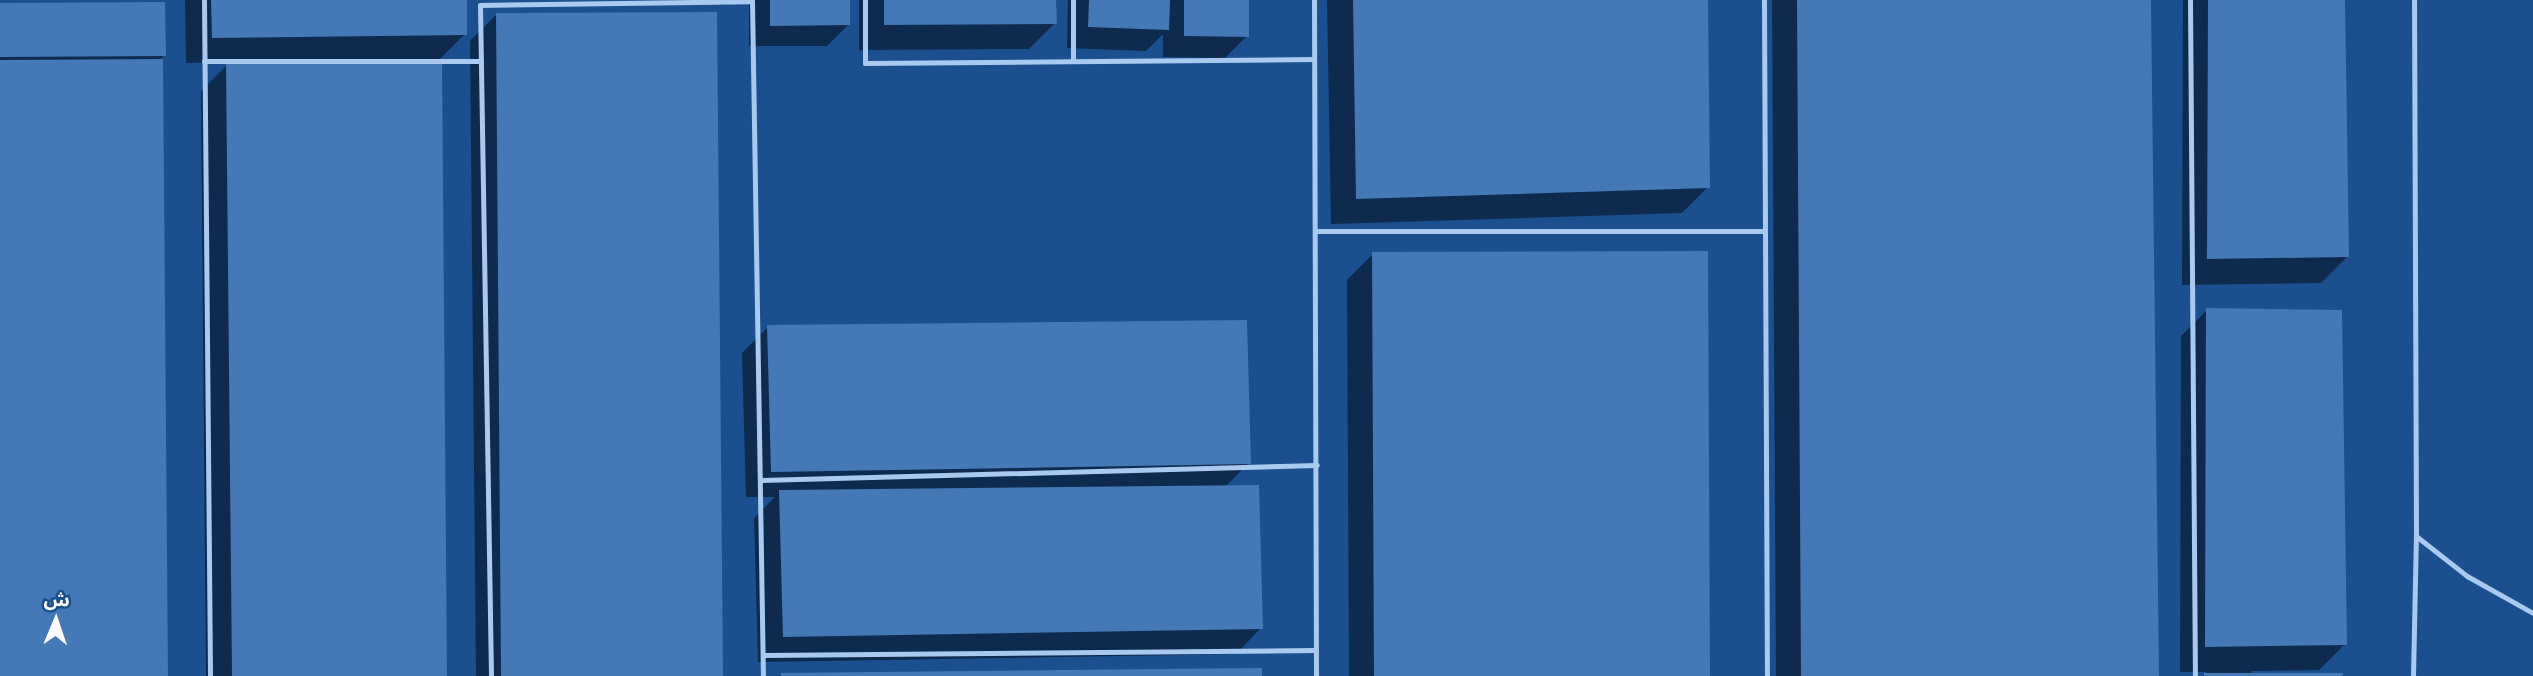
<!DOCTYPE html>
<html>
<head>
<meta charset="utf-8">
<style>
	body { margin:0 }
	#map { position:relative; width:2533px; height:676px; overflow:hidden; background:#1b4f8f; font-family:Quicksand,"Noto Sans Arabic",sans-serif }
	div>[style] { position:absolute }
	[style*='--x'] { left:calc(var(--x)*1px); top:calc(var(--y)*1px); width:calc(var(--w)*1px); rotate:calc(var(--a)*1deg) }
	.shadow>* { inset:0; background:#0007 }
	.building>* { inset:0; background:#4478b7 }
	.service>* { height:5px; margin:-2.5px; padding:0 2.5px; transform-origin:2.5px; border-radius:2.5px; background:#a9c9ee }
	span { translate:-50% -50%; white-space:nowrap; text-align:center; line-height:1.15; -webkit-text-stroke:5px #1b4f8f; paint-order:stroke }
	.north { position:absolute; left:21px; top:585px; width:70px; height:70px; -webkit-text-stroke:5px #1b4f8f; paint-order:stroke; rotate:2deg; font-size:19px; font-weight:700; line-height:28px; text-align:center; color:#fff }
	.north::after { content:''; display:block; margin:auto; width:24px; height:32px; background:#fff; clip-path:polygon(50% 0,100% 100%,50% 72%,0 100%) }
</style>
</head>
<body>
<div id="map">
	<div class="shadow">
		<div style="clip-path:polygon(185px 0,465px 0,465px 34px,439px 60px,446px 676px,206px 676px,201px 91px,230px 62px,186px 63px)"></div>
		<div style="clip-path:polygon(749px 0,848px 0,849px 24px,827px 46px,749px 46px)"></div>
		<div style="clip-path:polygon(859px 0,1055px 0,1055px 23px,1029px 49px,859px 50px)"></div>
		<div style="clip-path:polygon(1068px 0,1247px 0,1247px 36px,1225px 58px,1163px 57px,1163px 34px,1146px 51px,1067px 48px)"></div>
		<div style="clip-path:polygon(1327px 0,1706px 0,1708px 187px,1682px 213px,1331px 224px)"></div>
		<div style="clip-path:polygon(1772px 0,2150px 0,2158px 676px,1776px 676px)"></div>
		<div style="clip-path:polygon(2183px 0,2344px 0,2347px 257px,2321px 283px,2182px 285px)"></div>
		<div style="clip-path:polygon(0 5px,164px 56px,158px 61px,166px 676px,0 676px)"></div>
		<div style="clip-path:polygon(496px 15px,721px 676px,476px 676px,470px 41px)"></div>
		<div style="clip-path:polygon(1373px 254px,1709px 676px,1349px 676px,1347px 280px)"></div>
		<div style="clip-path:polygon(2207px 310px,2345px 644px,2319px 670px,2251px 671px,2252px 675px,2341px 676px,2203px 676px,2207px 672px,2180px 672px,2181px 336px)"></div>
		<div style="clip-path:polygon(768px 327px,1249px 463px,1225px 487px,1261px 628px,1236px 654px,758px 662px,754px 518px,775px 497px,746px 497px,742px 353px)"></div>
	</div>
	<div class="building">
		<div style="clip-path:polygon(211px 0,467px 0,467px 35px,212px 38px)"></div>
		<div style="clip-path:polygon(770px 0,850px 0,850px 25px,770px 26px)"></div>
		<div style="clip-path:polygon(884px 0,1056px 0,1057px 24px,884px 25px)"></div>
		<div style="clip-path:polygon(1089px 0,1170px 0,1169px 30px,1088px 27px)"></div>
		<div style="clip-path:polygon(1184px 0,1249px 0,1249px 37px,1184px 36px)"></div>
		<div style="clip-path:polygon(1353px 0,1708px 0,1710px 188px,1356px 199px)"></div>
		<div style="clip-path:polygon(1797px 0,2151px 0,2159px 676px,1801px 676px)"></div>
		<div style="clip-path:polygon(2208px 0,2345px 0,2349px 257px,2207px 259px)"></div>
		<div style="clip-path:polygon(165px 2px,166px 56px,0 57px,0 3px)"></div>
		<div style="clip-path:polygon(717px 12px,723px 676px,501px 676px,496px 13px)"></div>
		<div style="clip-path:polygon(163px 59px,168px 676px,0 676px,0 60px)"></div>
		<div style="clip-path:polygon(442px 62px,447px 676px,232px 676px,226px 63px)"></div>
		<div style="clip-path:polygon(1708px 251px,1710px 676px,1374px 676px,1372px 252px)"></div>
		<div style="clip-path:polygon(2206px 308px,2342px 310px,2347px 645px,2205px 647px)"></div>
		<div style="clip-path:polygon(1247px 320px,1251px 464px,771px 472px,767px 325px)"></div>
		<div style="clip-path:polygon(1259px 485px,1263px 629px,783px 637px,779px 490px)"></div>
		<div style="clip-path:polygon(1262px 668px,1262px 676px,781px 676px,781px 673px)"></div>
		<div style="clip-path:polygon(2204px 673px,2343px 673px,2343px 676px,2204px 676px)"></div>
	</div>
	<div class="service">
		<div style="--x:204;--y:0;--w:676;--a:89.49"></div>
		<div style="--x:865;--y:0;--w:63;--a:90"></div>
		<div style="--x:865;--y:63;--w:449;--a:-0.5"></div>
		<div style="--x:1073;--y:0;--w:61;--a:90"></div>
		<div style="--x:1314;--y:0;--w:676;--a:89.83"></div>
		<div style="--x:1764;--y:0;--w:676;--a:89.75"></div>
		<div style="--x:2190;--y:0;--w:676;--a:89.58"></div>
		<div style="--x:204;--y:61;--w:277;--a:0"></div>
		<div style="--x:1316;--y:231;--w:449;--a:0"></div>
		<div style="--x:760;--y:480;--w:557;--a:-1.54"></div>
		<div style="--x:2416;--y:536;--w:65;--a:38.1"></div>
		<div style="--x:2467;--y:576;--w:76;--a:29.3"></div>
		<div style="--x:763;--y:655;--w:553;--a:-0.52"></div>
		<div style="--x:491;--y:676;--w:671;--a:-90.94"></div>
		<div style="--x:480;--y:5;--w:272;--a:-0.8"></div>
		<div style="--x:752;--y:1;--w:675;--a:89.07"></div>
		<div style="--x:2413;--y:676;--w:140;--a:-88.8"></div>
		<div style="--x:2416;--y:536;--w:536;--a:-90.21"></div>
	</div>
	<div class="north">ش</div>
</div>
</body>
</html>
